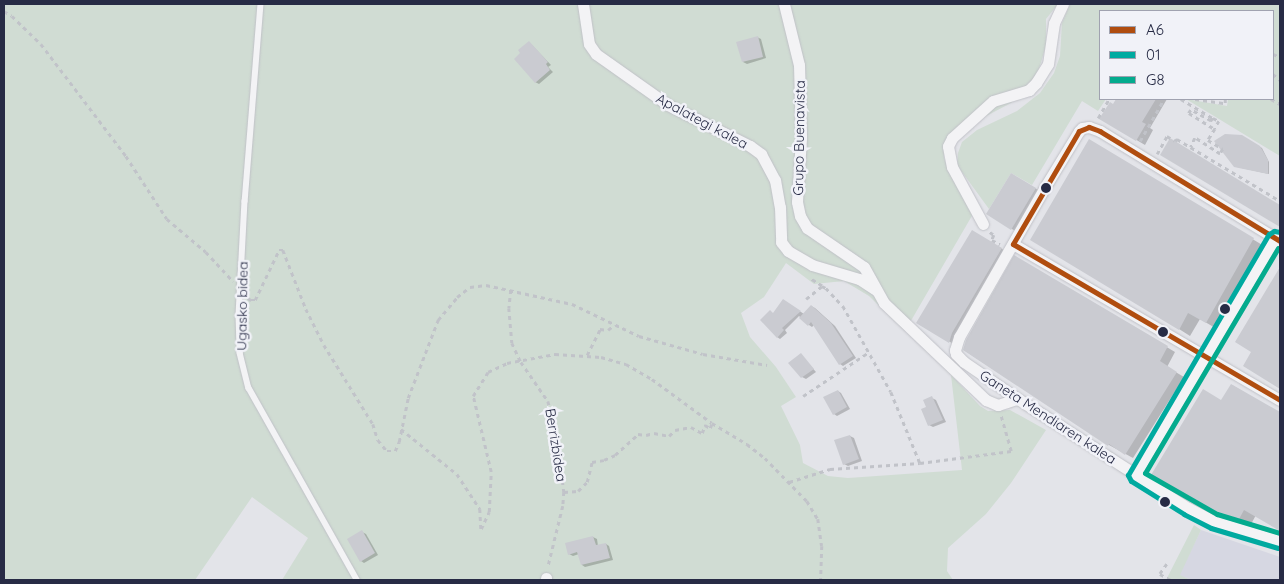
<!DOCTYPE html>
<html>
<head>
<meta charset="utf-8">
<style>
	body { margin:0 }
	#map { position:relative; width:1284px; height:584px; overflow:hidden; background:#e3e4e9; font-family:Quicksand,sans-serif }
	div>[style] { position:absolute }
	[style*='--x'] { left:calc(var(--x)*1px); top:calc(var(--y)*1px); width:calc(var(--w)*1px); rotate:calc(var(--a)*1deg) }
	.built>* { inset:0; background:#d6d7e2 }
	.green>* { inset:0; background:#d0dcd3 }
	.shadow>* { inset:0; background:#0003 }
	.building>* { inset:0; background:#cacbd1 }
	.path>* { height:2.5px; margin-top:-1.25px; transform-origin:0; background:repeating-linear-gradient(90deg,#c1c3c9 0 4px,transparent 0 8px) }
	.roads { filter:drop-shadow(0 0 1px #c0c1c7) drop-shadow(0 0 1px #c0c1c7) }
	.lane>* { height:5.5px; margin:-2.75px; padding:0 2.75px; transform-origin:2.75px; border-radius:2.75px; background:#f3f3f5 }
	.street>* { height:11px; margin:-5.5px; padding:0 5.5px; transform-origin:5.5px; border-radius:5.5px; background:#f3f3f5 }
	.bus-1>* { height:5px; margin:-2.5px; padding:0 2.5px; transform-origin:2.5px; border-radius:2.5px; background:#b04d0f }
	.bus-2>* { height:5px; margin:-2.5px; padding:0 2.5px; transform-origin:2.5px; border-radius:2.5px; background:#00aaa0 }
	.bus-3>* { height:5px; margin:-2.5px; padding:0 2.5px; transform-origin:2.5px; border-radius:2.5px; background:#04ab8e }
	.dots>* { width:14px; height:14px; translate:-50% -50%; box-sizing:border-box; border:2px solid #f1f2f8; border-radius:50% }
	span { translate:-50% -50%; white-space:nowrap; text-align:center; line-height:1.15; -webkit-text-stroke:5px #f1f2f8; paint-order:stroke }
	.street-label { font-size:14px; color:#272b45 }
	.frame { position:absolute; inset:0; border:5px solid #272b45; pointer-events:none }
	.legend { position:absolute; left:1099px; top:10px; width:175px; height:90px; box-sizing:border-box; background:#f1f2f8; border:1px solid #a0a2b0; margin:0; padding:6px 9px; list-style:none; font-size:15px; color:#272b45 }
	.legend li { display:flex; align-items:center; gap:10px; height:25px }
	.legend b { width:25px; border:1px solid #a0a2b0 }
</style>
</head>
<body>
<div id="map">
	<div class="built">
		<div style="clip-path:polygon(1201px 530px,1280px 557px,1280px 580px,1191px 580px,1179px 575px)"></div>
	</div>
	<div class="green">
		<div style="clip-path:polygon(4px 4px,1058px 4px,1046px 19px,1046px 45px,1042px 59px,1038px 72px,1025px 91px,1011px 103px,952px 134px,944px 146px,944px 158px,949px 172px,973px 214px,905px 331px,869px 296px,844px 281px,814px 284px,786px 263px,764px 297px,741px 313px,750px 337px,776px 367px,796px 397px,781px 406px,800px 445px,803px 463px,828px 476px,848px 478px,962px 470px,951px 375px,980px 406px,988px 411px,1010px 410px,1046px 430px,1011px 483px,986px 514px,948px 548px,947px 571px,953px 580px,282px 580px,308px 538px,252px 497px,195px 580px,4px 580px)"></div>
		<div style="clip-path:polygon(1070px 4px,1280px 4px,1280px 156px,1186px 99px,1227px 106px,1228px 99px,1273px 99px,1273px 11px,1100px 11px,1100px 99px,1106px 99px,1098px 111px,1082px 101px,1032px 185px,1011px 173px,989px 209px,957px 165px,958px 153px,962px 142px,977px 130px,1017px 111px,1040px 93px,1054px 73px,1060px 56px,1062px 23px)"></div>
		<div style="clip-path:polygon(1194px 525px,1201px 530px,1180px 575px,1191px 580px,1166px 580px)"></div>
	</div>
	<div class="shadow">
		<div style="clip-path:polygon(757px 37px,761px 39px,766px 58px,747px 64px,743px 62px)"></div>
		<div style="clip-path:polygon(529px 42px,551px 65px,548px 67px,553px 72px,539px 84px,535px 82px)"></div>
		<div style="clip-path:polygon(1118px 99px,1167px 99px,1150px 128px,1153px 130px,1145px 145px,1101px 119px)"></div>
		<div style="clip-path:polygon(1241px 136px,1262px 148px,1269px 162px,1269px 174px,1237px 167px)"></div>
		<div style="clip-path:polygon(1090px 141px,1264px 246px,1217px 329px,1200px 319px,1190px 336px,1179px 329px)"></div>
		<div style="clip-path:polygon(1012px 175px,1047px 195px,1023px 236px,988px 214px)"></div>
		<div style="clip-path:polygon(973px 232px,1009px 253px,957px 346px,918px 323px)"></div>
		<div style="clip-path:polygon(1015px 257px,1175px 352px,1167px 367px,1184px 377px,1133px 458px,1109px 445px,964px 350px)"></div>
		<div style="clip-path:polygon(1280px 269px,1280px 387px,1244px 366px,1253px 351px,1237px 342px)"></div>
		<div style="clip-path:polygon(783px 300px,804px 314px,811px 306px,815px 308px,835px 326px,856px 358px,843px 366px,840px 364px,814px 325px,812px 327px,809px 325px,799px 316px,785px 330px,787px 333px,780px 339px,777px 337px,774px 314px)"></div>
		<div style="clip-path:polygon(801px 355px,816px 372px,806px 379px,802px 377px)"></div>
		<div style="clip-path:polygon(1232px 385px,1280px 414px,1280px 529px,1256px 515px,1250px 526px,1230px 520px,1206px 508px,1222px 401px)"></div>
		<div style="clip-path:polygon(838px 391px,841px 393px,850px 409px,837px 416px,834px 414px)"></div>
		<div style="clip-path:polygon(932px 398px,936px 400px,946px 422px,933px 427px,929px 425px,927px 407px)"></div>
		<div style="clip-path:polygon(850px 436px,854px 438px,862px 461px,848px 466px,844px 464px)"></div>
		<div style="clip-path:polygon(362px 532px,366px 534px,378px 555px,364px 563px,361px 561px)"></div>
		<div style="clip-path:polygon(593px 537px,597px 539px,598px 546px,606px 544px,609px 546px,613px 560px,585px 567px,582px 565px,579px 554px,573px 556px,569px 554px)"></div>
	</div>
	<div class="building">
		<div style="clip-path:polygon(758px 36px,763px 57px,742px 62px,736px 42px)"></div>
		<div style="clip-path:polygon(529px 41px,548px 62px,546px 64px,550px 70px,535px 83px,514px 59px,520px 53px,518px 50px)"></div>
		<div style="clip-path:polygon(1116px 99px,1156px 99px,1142px 122px,1146px 124px,1136px 141px,1099px 119px,1110px 102px,1113px 104px)"></div>
		<div style="clip-path:polygon(1225px 134px,1242px 135px,1260px 146px,1268px 160px,1268px 174px,1234px 167px,1214px 141px)"></div>
		<div style="clip-path:polygon(1170px 138px,1280px 205px,1280px 227px,1160px 155px)"></div>
		<div style="clip-path:polygon(1089px 139px,1254px 238px,1206px 323px,1188px 313px,1179px 330px,1030px 240px)"></div>
		<div style="clip-path:polygon(1011px 173px,1036px 188px,1011px 230px,986px 214px)"></div>
		<div style="clip-path:polygon(972px 230px,1002px 248px,952px 333px,949px 343px,916px 323px)"></div>
		<div style="clip-path:polygon(1014px 255px,1168px 346px,1160px 361px,1177px 372px,1125px 455px,1109px 444px,1108px 446px,963px 350px,966px 340px)"></div>
		<div style="clip-path:polygon(1280px 267px,1280px 389px,1243px 366px,1251px 352px,1235px 342px)"></div>
		<div style="clip-path:polygon(783px 299px,801px 311px,782px 328px,784px 330px,777px 338px,760px 320px,770px 310px,773px 313px)"></div>
		<div style="clip-path:polygon(811px 305px,831px 323px,853px 356px,839px 365px,811px 322px,808px 326px,799px 318px)"></div>
		<div style="clip-path:polygon(801px 353px,814px 369px,801px 378px,788px 363px)"></div>
		<div style="clip-path:polygon(1231px 384px,1280px 412px,1280px 531px,1244px 510px,1238px 521px,1217px 514px,1193px 502px,1151px 475px,1203px 389px,1221px 400px)"></div>
		<div style="clip-path:polygon(838px 390px,847px 407px,833px 415px,823px 397px)"></div>
		<div style="clip-path:polygon(932px 396px,943px 420px,928px 426px,921px 409px,926px 407px,923px 400px)"></div>
		<div style="clip-path:polygon(850px 435px,859px 459px,843px 465px,834px 440px)"></div>
		<div style="clip-path:polygon(362px 530px,375px 553px,360px 562px,347px 539px)"></div>
		<div style="clip-path:polygon(593px 536px,596px 545px,606px 543px,610px 558px,581px 565px,577px 552px,568px 555px,565px 543px)"></div>
	</div>
	<div class="path">
		<div style="--x:4;--y:11;--w:9;--a:32"></div>
		<div style="--x:12;--y:16;--w:40;--a:44"></div>
		<div style="--x:41;--y:44;--w:141;--a:52.8"></div>
		<div style="--x:126;--y:156;--w:75;--a:56.9"></div>
		<div style="--x:167;--y:219;--w:51;--a:40.2"></div>
		<div style="--x:206;--y:252;--w:40;--a:47"></div>
		<div style="--x:1273;--y:54;--w:8;--a:23"></div>
		<div style="--x:1273;--y:74;--w:9;--a:41"></div>
		<div style="--x:1181;--y:99;--w:37;--a:31"></div>
		<div style="--x:1213;--y:118;--w:4;--a:124"></div>
		<div style="--x:1211;--y:121;--w:23;--a:-151"></div>
		<div style="--x:1191;--y:110;--w:4;--a:124"></div>
		<div style="--x:1189;--y:113;--w:31;--a:32"></div>
		<div style="--x:1215;--y:129;--w:13;--a:122"></div>
		<div style="--x:1208;--y:140;--w:17;--a:31"></div>
		<div style="--x:1223;--y:149;--w:6;--a:121"></div>
		<div style="--x:1220;--y:154;--w:30;--a:-147"></div>
		<div style="--x:1195;--y:138;--w:10;--a:114"></div>
		<div style="--x:1195;--y:99;--w:30;--a:8"></div>
		<div style="--x:1225;--y:103;--w:4;--a:-90"></div>
		<div style="--x:1271;--y:99;--w:10;--a:29"></div>
		<div style="--x:1098;--y:118;--w:22;--a:-60"></div>
		<div style="--x:1213;--y:118;--w:7;--a:27"></div>
		<div style="--x:1219;--y:121;--w:9;--a:117"></div>
		<div style="--x:1140;--y:141;--w:48;--a:-60.3"></div>
		<div style="--x:1157;--y:154;--w:21;--a:-61"></div>
		<div style="--x:1167;--y:136;--w:9;--a:32"></div>
		<div style="--x:1175;--y:141;--w:3;--a:-45"></div>
		<div style="--x:1177;--y:139;--w:120;--a:31"></div>
		<div style="--x:990;--y:232;--w:5;--a:37"></div>
		<div style="--x:994;--y:235;--w:5;--a:112"></div>
		<div style="--x:992;--y:240;--w:9;--a:27"></div>
		<div style="--x:822;--y:286;--w:4;--a:27"></div>
		<div style="--x:826;--y:288;--w:25;--a:47"></div>
		<div style="--x:843;--y:306;--w:98;--a:60.8"></div>
		<div style="--x:891;--y:392;--w:77;--a:67.8"></div>
		<div style="--x:511;--y:290;--w:18;--a:96"></div>
		<div style="--x:509;--y:308;--w:35;--a:85"></div>
		<div style="--x:512;--y:343;--w:21;--a:65"></div>
		<div style="--x:521;--y:362;--w:47;--a:55.3"></div>
		<div style="--x:548;--y:401;--w:25;--a:74"></div>
		<div style="--x:555;--y:425;--w:68;--a:82.3"></div>
		<div style="--x:564;--y:492;--w:14;--a:94"></div>
		<div style="--x:563;--y:506;--w:63;--a:103.8"></div>
		<div style="--x:248;--y:298;--w:4;--a:34"></div>
		<div style="--x:251;--y:300;--w:4;--a:0"></div>
		<div style="--x:255;--y:300;--w:55;--a:-64.4"></div>
		<div style="--x:279;--y:250;--w:4;--a:0"></div>
		<div style="--x:283;--y:250;--w:63;--a:68.7"></div>
		<div style="--x:306;--y:309;--w:40;--a:63.4"></div>
		<div style="--x:324;--y:345;--w:93;--a:58.2"></div>
		<div style="--x:373;--y:424;--w:17;--a:73"></div>
		<div style="--x:378;--y:440;--w:14;--a:51"></div>
		<div style="--x:387;--y:451;--w:8;--a:0"></div>
		<div style="--x:395;--y:451;--w:10;--a:-66"></div>
		<div style="--x:399;--y:442;--w:45;--a:-78.4"></div>
		<div style="--x:408;--y:398;--w:84;--a:-69"></div>
		<div style="--x:438;--y:320;--w:30;--a:-50"></div>
		<div style="--x:457;--y:297;--w:16;--a:-38"></div>
		<div style="--x:470;--y:287;--w:16;--a:-7"></div>
		<div style="--x:486;--y:285;--w:88;--a:12.5"></div>
		<div style="--x:572;--y:304;--w:74;--a:25.5"></div>
		<div style="--x:639;--y:336;--w:66;--a:15.7"></div>
		<div style="--x:703;--y:354;--w:65;--a:9.8"></div>
		<div style="--x:806;--y:299;--w:21;--a:-39"></div>
		<div style="--x:822;--y:286;--w:15;--a:-148"></div>
		<div style="--x:587;--y:355;--w:29;--a:-63"></div>
		<div style="--x:600;--y:329;--w:8;--a:7"></div>
		<div style="--x:608;--y:330;--w:8;--a:-40"></div>
		<div style="--x:803;--y:396;--w:79;--a:-33.7"></div>
		<div style="--x:401;--y:429;--w:72;--a:38.8"></div>
		<div style="--x:457;--y:474;--w:42;--a:56.7"></div>
		<div style="--x:480;--y:509;--w:20;--a:87"></div>
		<div style="--x:481;--y:529;--w:19;--a:-65"></div>
		<div style="--x:489;--y:512;--w:40;--a:-87.1"></div>
		<div style="--x:491;--y:472;--w:78;--a:-103.3"></div>
		<div style="--x:473;--y:396;--w:28;--a:-58"></div>
		<div style="--x:488;--y:372;--w:21;--a:-25"></div>
		<div style="--x:507;--y:363;--w:49;--a:-10.6"></div>
		<div style="--x:555;--y:354;--w:46;--a:3.7"></div>
		<div style="--x:601;--y:357;--w:26;--a:16"></div>
		<div style="--x:626;--y:364;--w:30;--a:30"></div>
		<div style="--x:652;--y:379;--w:74;--a:36.3"></div>
		<div style="--x:712;--y:423;--w:41;--a:31"></div>
		<div style="--x:747;--y:444;--w:23;--a:38"></div>
		<div style="--x:765;--y:458;--w:60;--a:45.7"></div>
		<div style="--x:807;--y:501;--w:21;--a:59"></div>
		<div style="--x:818;--y:519;--w:27;--a:82"></div>
		<div style="--x:822;--y:546;--w:34;--a:92"></div>
		<div style="--x:789;--y:482;--w:43;--a:-17.6"></div>
		<div style="--x:830;--y:469;--w:90;--a:-3.8"></div>
		<div style="--x:920;--y:463;--w:92;--a:-7.5"></div>
		<div style="--x:1011;--y:451;--w:37;--a:-106"></div>
		<div style="--x:564;--y:492;--w:14;--a:-4"></div>
		<div style="--x:578;--y:491;--w:13;--a:-45"></div>
		<div style="--x:587;--y:482;--w:21;--a:-76"></div>
		<div style="--x:592;--y:462;--w:12;--a:-9"></div>
		<div style="--x:604;--y:460;--w:12;--a:-24"></div>
		<div style="--x:615;--y:455;--w:31;--a:-42"></div>
		<div style="--x:638;--y:434;--w:8;--a:7"></div>
		<div style="--x:646;--y:435;--w:8;--a:-14"></div>
		<div style="--x:654;--y:433;--w:15;--a:11"></div>
		<div style="--x:669;--y:436;--w:8;--a:-45"></div>
		<div style="--x:675;--y:430;--w:16;--a:-11"></div>
		<div style="--x:691;--y:427;--w:13;--a:29"></div>
		<div style="--x:702;--y:433;--w:9;--a:-69"></div>
		<div style="--x:705;--y:425;--w:6;--a:31"></div>
		<div style="--x:710;--y:428;--w:5;--a:-68"></div>
		<div style="--x:1167;--y:564;--w:12;--a:125"></div>
		<div style="--x:1160;--y:574;--w:13;--a:29"></div>
	</div>
	<div class="roads">
		<div class="lane">
			<div style="--x:261;--y:4;--w:198;--a:94.6"></div>
			<div style="--x:245;--y:201;--w:115;--a:93"></div>
			<div style="--x:239;--y:316;--w:37;--a:88"></div>
			<div style="--x:240;--y:353;--w:36;--a:76"></div>
			<div style="--x:249;--y:388;--w:220;--a:60.6"></div>
		</div>
		<div class="street">
			<div style="--x:583;--y:4;--w:40;--a:81.5"></div>
			<div style="--x:589;--y:44;--w:12;--a:55"></div>
			<div style="--x:596;--y:54;--w:88;--a:35.3"></div>
			<div style="--x:668;--y:105;--w:92;--a:26.6"></div>
			<div style="--x:750;--y:146;--w:14;--a:36"></div>
			<div style="--x:761;--y:154;--w:30;--a:62"></div>
			<div style="--x:775;--y:180;--w:27;--a:80"></div>
			<div style="--x:780;--y:207;--w:35;--a:88"></div>
			<div style="--x:781;--y:242;--w:11;--a:52"></div>
			<div style="--x:788;--y:251;--w:28;--a:30"></div>
			<div style="--x:812;--y:265;--w:49;--a:16.6"></div>
			<div style="--x:859;--y:279;--w:20;--a:33"></div>
			<div style="--x:784;--y:4;--w:63;--a:76.2"></div>
			<div style="--x:799;--y:65;--w:73;--a:88.4"></div>
			<div style="--x:801;--y:138;--w:64;--a:93.6"></div>
			<div style="--x:797;--y:202;--w:14;--a:78"></div>
			<div style="--x:800;--y:216;--w:14;--a:60"></div>
			<div style="--x:807;--y:228;--w:69;--a:34.4"></div>
			<div style="--x:864;--y:267;--w:41;--a:60.9"></div>
			<div style="--x:884;--y:303;--w:141;--a:43.6"></div>
			<div style="--x:986;--y:400;--w:13;--a:23"></div>
			<div style="--x:998;--y:405;--w:20;--a:-18"></div>
			<div style="--x:983;--y:224;--w:65;--a:-118.5"></div>
			<div style="--x:952;--y:167;--w:21;--a:-101"></div>
			<div style="--x:948;--y:146;--w:9;--a:-63"></div>
			<div style="--x:952;--y:138;--w:55;--a:-42.1"></div>
			<div style="--x:993;--y:101;--w:38;--a:-17"></div>
			<div style="--x:1029;--y:90;--w:10;--a:-45"></div>
			<div style="--x:1036;--y:83;--w:22;--a:-58"></div>
			<div style="--x:1048;--y:64;--w:41;--a:-81.7"></div>
			<div style="--x:1054;--y:23;--w:21;--a:-65"></div>
			<div style="--x:1280;--y:241;--w:211;--a:-148.6"></div>
			<div style="--x:1100;--y:131;--w:12;--a:-160"></div>
			<div style="--x:1089;--y:127;--w:7;--a:172"></div>
			<div style="--x:1082;--y:128;--w:4;--a:135"></div>
			<div style="--x:1079;--y:131;--w:66;--a:121.3"></div>
			<div style="--x:1045;--y:187;--w:173;--a:119.8"></div>
			<div style="--x:959;--y:337;--w:14;--a:107"></div>
			<div style="--x:955;--y:350;--w:4;--a:76"></div>
			<div style="--x:956;--y:354;--w:11;--a:45"></div>
			<div style="--x:964;--y:362;--w:62;--a:34.5"></div>
			<div style="--x:1015;--y:397;--w:206;--a:32.7"></div>
			<div style="--x:1188;--y:508;--w:29;--a:27"></div>
			<div style="--x:1214;--y:521;--w:69;--a:16.9"></div>
			<div style="--x:1013;--y:244;--w:309;--a:30.3"></div>
			<div style="--x:1135;--y:475;--w:275;--a:-59.4"></div>
			<div style="--x:546;--y:580;--w:2;--a:-90"></div>
		</div>
	</div>
	<div class="bus-1">
		<div style="--x:1280;--y:241;--w:211;--a:-148.6"></div>
		<div style="--x:1100;--y:131;--w:12;--a:-160"></div>
		<div style="--x:1089;--y:127;--w:11;--a:158"></div>
		<div style="--x:1079;--y:131;--w:131;--a:120.3"></div>
		<div style="--x:1013;--y:244;--w:309;--a:30.3"></div>
	</div>
	<div class="bus-2">
		<div style="--x:1278;--y:548;--w:70;--a:-163.4"></div>
		<div style="--x:1211;--y:528;--w:30;--a:-153"></div>
		<div style="--x:1184;--y:514;--w:62;--a:-148.1"></div>
		<div style="--x:1131;--y:481;--w:7;--a:-117"></div>
		<div style="--x:1128;--y:475;--w:279;--a:-59.7"></div>
		<div style="--x:1269;--y:234;--w:6;--a:-31"></div>
		<div style="--x:1274;--y:231;--w:6;--a:9"></div>
	</div>
	<div class="bus-3">
		<div style="--x:1278;--y:248;--w:261;--a:120.6"></div>
		<div style="--x:1145;--y:473;--w:83;--a:29.7"></div>
		<div style="--x:1217;--y:514;--w:66;--a:16.8"></div>
	</div>
	<div class="dots">
		<div style="left:1046px;top:188px;background:#272b45"></div>
		<div style="left:1225px;top:309px;background:#272b45"></div>
		<div style="left:1163px;top:332px;background:#272b45"></div>
		<div style="left:1165px;top:502px;background:#272b45"></div>
	</div>
	<div class="street-label">
		<span style="left:702px;top:121px;rotate:28deg">Apalategi kalea</span>
		<span style="left:799px;top:138px;rotate:-89deg">Grupo Buenavista</span>
		<span style="left:242px;top:306px;rotate:-89deg">Ugasko bidea</span>
		<span style="left:1048px;top:417px;rotate:33deg">Ganeta Mendiaren kalea</span>
		<span style="left:556px;top:445px;rotate:81deg">Berrizbidea</span>
	</div>
	<div class="frame"></div>
	<ul class="legend">
	<li><b style="height:6px;background:#b04d0f"></b>A6</li>
	<li><b style="height:6px;background:#00aaa0"></b>01</li>
	<li><b style="height:6px;background:#04ab8e"></b>G8</li>
	</ul>
</div>
</body>
</html>
